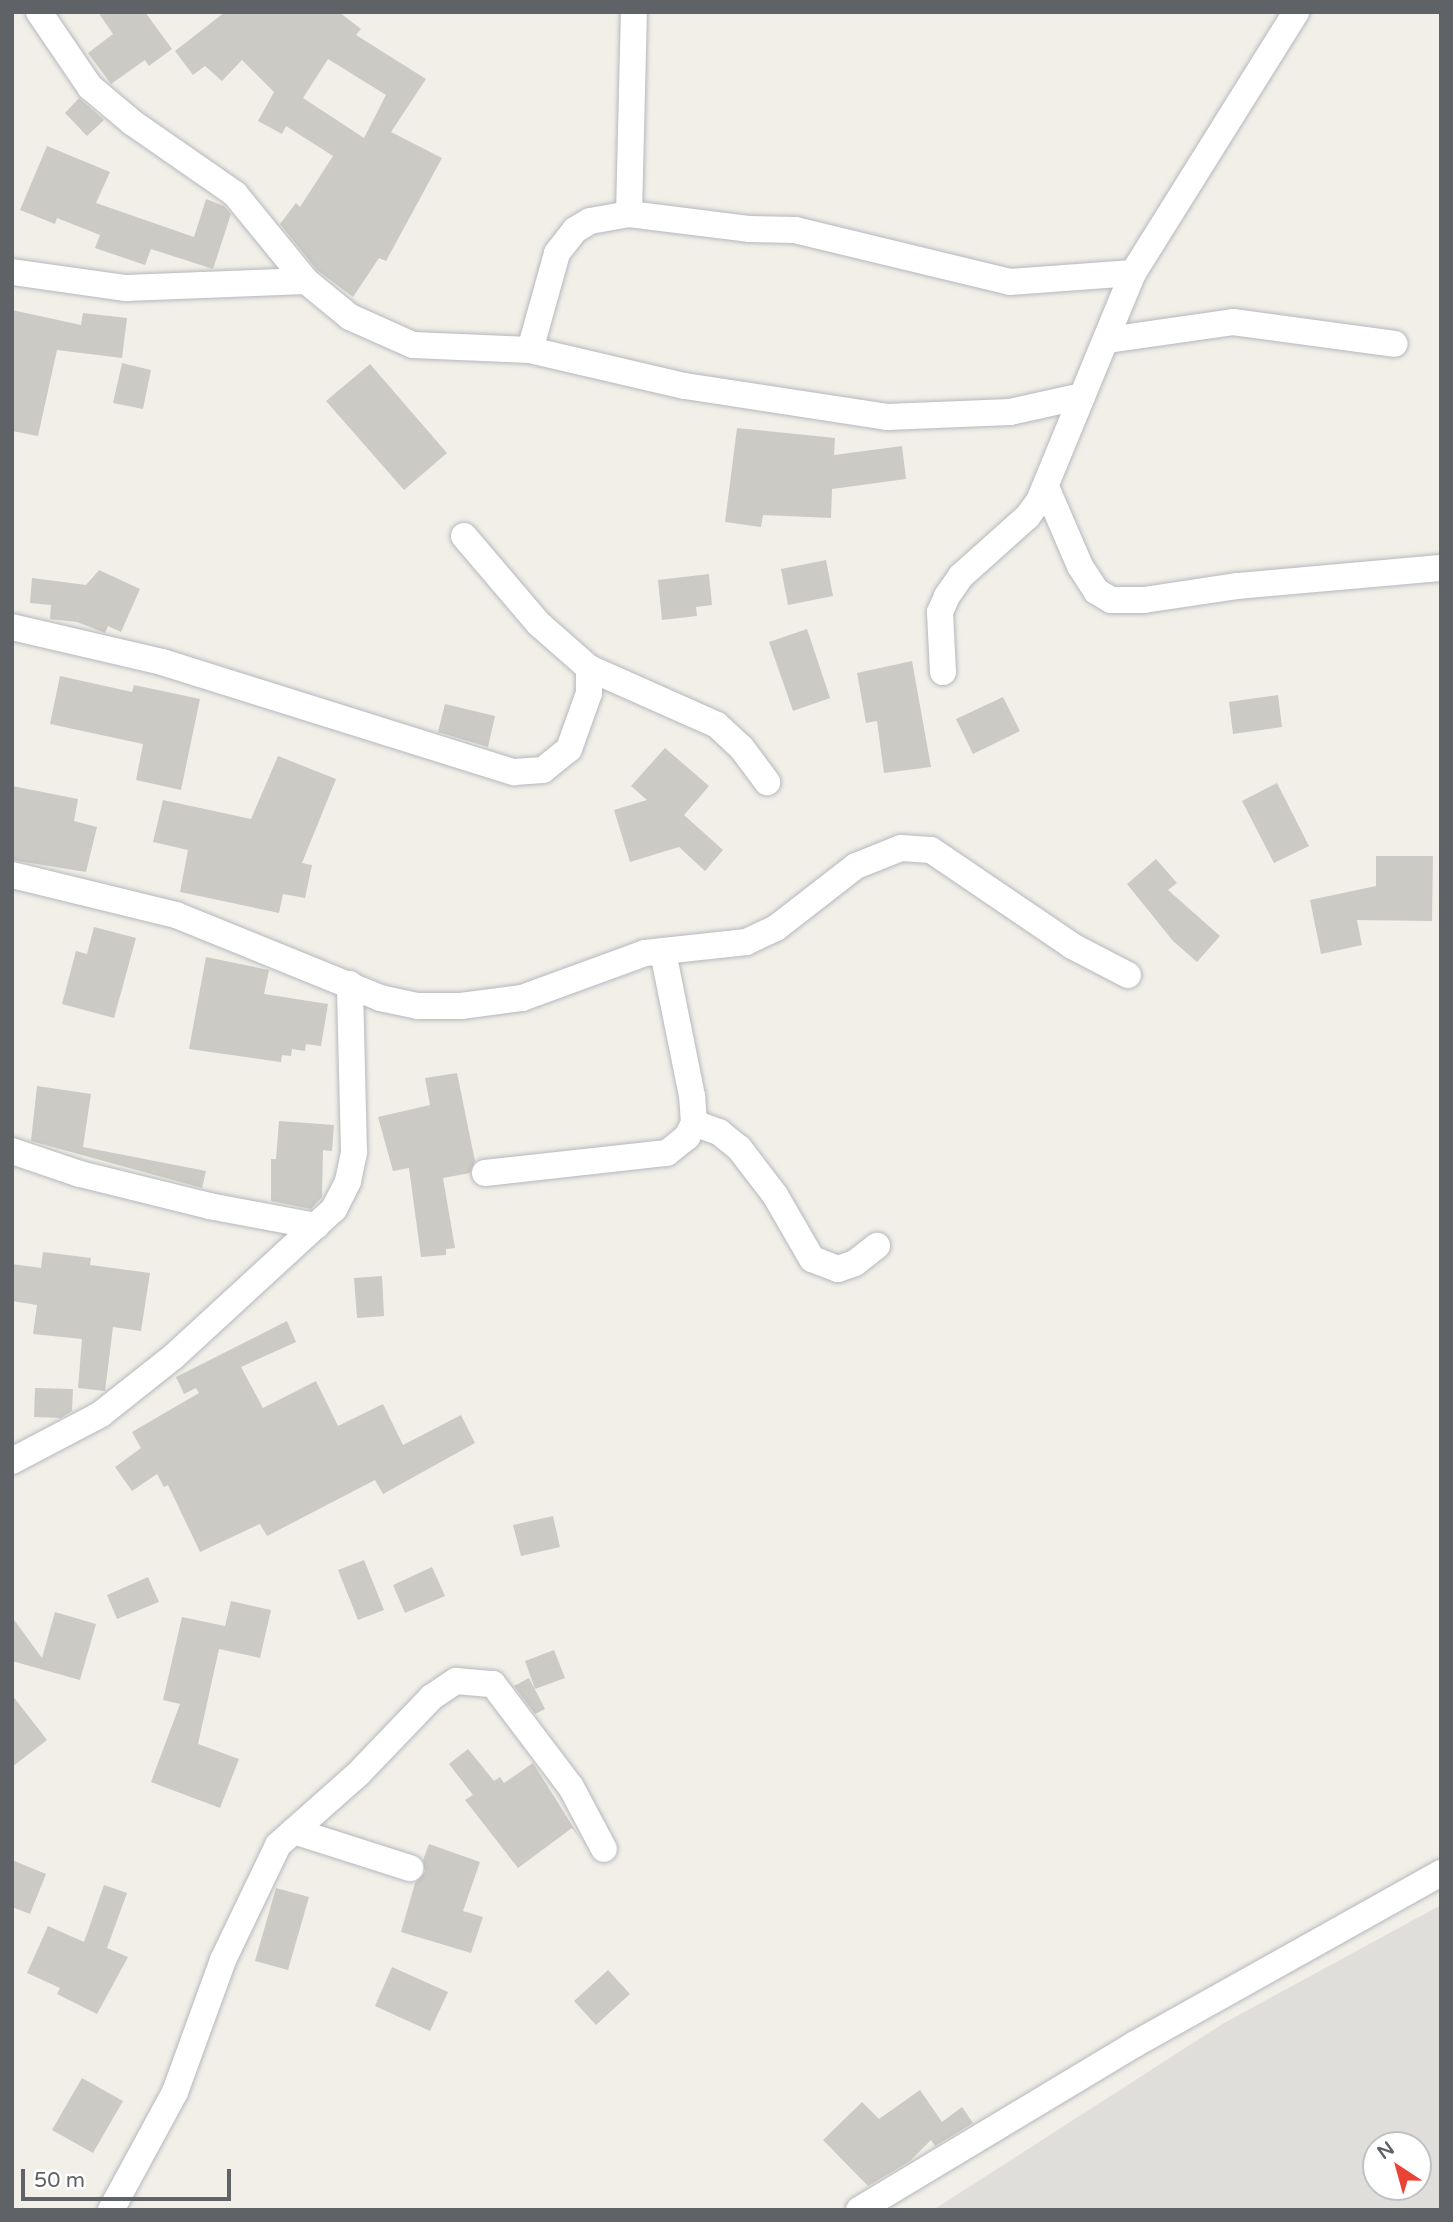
<!DOCTYPE html>
<html>
<head>
<meta charset="utf-8">
<style>
	body { margin:0 }
	#map { position:relative; width:1453px; height:2222px; overflow:hidden; background:#f1efe8; font-family:"Varela Round",sans-serif }
	div>[style] { position:absolute }
	[style*='--x'] { left:calc(var(--x)*1px); top:calc(var(--y)*1px); width:calc(var(--w)*1px); rotate:calc(var(--a)*1deg) }
	.industrial>* { inset:0; background:#e0deda }
	.building>* { inset:0; background:#cccac5 }
	.roads { filter:drop-shadow(0 0 2px #b5b8bc) drop-shadow(0 0 2px #b5b8bc) }
	.minor>* { height:26px; margin:-13px; padding:0 13px; transform-origin:13px; border-radius:13px; background:#fff }
	span { translate:-50% -50%; white-space:nowrap; text-align:center; line-height:1.15; -webkit-text-stroke:5px #fff; paint-order:stroke }
	.frame { position:absolute; inset:0; border:14px solid #5f6368; pointer-events:none }
	.north { position:absolute; left:1362px; top:2131px; width:70px; height:70px; box-sizing:border-box; background:#fff; border:2px solid #bfc1c3; border-radius:50%; rotate:324deg; font-size:19px; font-weight:700; line-height:28px; text-align:center; color:#5f6368 }
	.north::after { content:''; display:block; margin:auto; width:24px; height:32px; background:#ea4335; clip-path:polygon(50% 0,100% 100%,50% 72%,0 100%) }
	.scale { position:absolute; left:21px; top:2169px; width:210px; height:32px; box-sizing:border-box; border:4px solid #5f6368; border-top:0; padding-left:9px; font-size:21px; line-height:24px; white-space:nowrap; color:#5f6368; -webkit-text-stroke:5px #fff; paint-order:stroke }
</style>
</head>
<body>
<div id="map">
	<div class="industrial">
		<div style="clip-path:polygon(evenodd,1441px 1905px,1441px 2210px,933px 2210px,1224px 2023px,1441px 1905px,1376px 2145px,1418px 2145px,1418px 2187px,1376px 2187px,1376px 2145px)"></div>
	</div>
	<div class="building">
		<div style="clip-path:polygon(98px 12px,145px 12px,172px 49px,149px 66px,145px 60px,111px 84px,88px 53px,113px 34px)"></div>
		<div style="clip-path:polygon(evenodd,225px 12px,339px 12px,361px 29px,356px 35px,426px 79px,391px 132px,442px 158px,386px 261px,379px 258px,353px 297px,317px 270px,280px 224px,296px 203px,300px 207px,333px 156px,286px 126px,282px 134px,258px 121px,274px 92px,242px 60px,222px 81px,205px 66px,193px 75px,175px 51px,225px 12px,328px 59px,386px 95px,364px 138px,303px 98px,328px 59px)"></div>
		<div style="clip-path:polygon(79px 98px,104px 120px,87px 136px,65px 113px)"></div>
		<div style="clip-path:polygon(47px 146px,110px 172px,96px 203px,194px 237px,206px 199px,224px 206px,231px 214px,213px 269px,151px 249px,145px 265px,95px 248px,100px 235px,57px 218px,55px 224px,20px 210px)"></div>
		<div style="clip-path:polygon(12px 310px,81px 325px,83px 313px,127px 318px,122px 358px,57px 350px,38px 436px,12px 431px)"></div>
		<div style="clip-path:polygon(122px 363px,151px 370px,143px 409px,113px 403px)"></div>
		<div style="clip-path:polygon(370px 364px,447px 453px,404px 490px,326px 401px)"></div>
		<div style="clip-path:polygon(737px 428px,835px 438px,834px 455px,902px 446px,906px 479px,832px 489px,831px 518px,763px 515px,761px 527px,725px 522px)"></div>
		<div style="clip-path:polygon(826px 560px,833px 596px,788px 605px,781px 569px)"></div>
		<div style="clip-path:polygon(99px 570px,140px 589px,121px 632px,108px 626px,105px 633px,77px 622px,50px 619px,51px 605px,30px 603px,32px 578px,86px 585px)"></div>
		<div style="clip-path:polygon(709px 574px,712px 605px,696px 607px,697px 616px,662px 620px,658px 580px)"></div>
		<div style="clip-path:polygon(807px 629px,830px 698px,793px 711px,769px 642px)"></div>
		<div style="clip-path:polygon(912px 661px,931px 767px,884px 773px,877px 721px,866px 723px,857px 673px)"></div>
		<div style="clip-path:polygon(60px 676px,132px 692px,134px 685px,200px 699px,181px 790px,136px 780px,143px 744px,50px 724px)"></div>
		<div style="clip-path:polygon(1278px 695px,1282px 727px,1233px 734px,1229px 702px)"></div>
		<div style="clip-path:polygon(1003px 697px,1020px 731px,973px 754px,956px 719px)"></div>
		<div style="clip-path:polygon(445px 704px,495px 716px,488px 747px,438px 732px)"></div>
		<div style="clip-path:polygon(665px 748px,709px 786px,684px 815px,723px 850px,705px 871px,679px 847px,630px 862px,614px 810px,647px 800px,631px 786px)"></div>
		<div style="clip-path:polygon(278px 756px,336px 779px,302px 863px,312px 865px,305px 898px,283px 894px,279px 913px,180px 892px,188px 850px,153px 842px,163px 800px,251px 819px)"></div>
		<div style="clip-path:polygon(1277px 783px,1309px 846px,1274px 863px,1242px 801px)"></div>
		<div style="clip-path:polygon(12px 786px,78px 799px,74px 821px,97px 827px,86px 872px,12px 860px)"></div>
		<div style="clip-path:polygon(1376px 856px,1433px 856px,1432px 921px,1357px 920px,1362px 945px,1321px 954px,1310px 900px,1376px 886px)"></div>
		<div style="clip-path:polygon(1156px 859px,1177px 883px,1168px 890px,1220px 936px,1197px 962px,1173px 941px,1127px 884px)"></div>
		<div style="clip-path:polygon(94px 927px,136px 938px,114px 1018px,62px 1004px,76px 951px,87px 954px)"></div>
		<div style="clip-path:polygon(206px 957px,269px 970px,264px 994px,328px 1004px,321px 1046px,306px 1044px,305px 1051px,292px 1049px,291px 1056px,282px 1055px,281px 1062px,189px 1049px)"></div>
		<div style="clip-path:polygon(457px 1073px,475px 1161px,470px 1173px,443px 1178px,455px 1248px,446px 1249px,446px 1255px,421px 1257px,409px 1168px,393px 1171px,378px 1117px,430px 1105px,425px 1078px)"></div>
		<div style="clip-path:polygon(37px 1086px,91px 1094px,83px 1147px,206px 1171px,202px 1188px,31px 1141px)"></div>
		<div style="clip-path:polygon(279px 1121px,334px 1125px,332px 1151px,323px 1150px,322px 1197px,311px 1209px,271px 1201px,271px 1159px,276px 1159px)"></div>
		<div style="clip-path:polygon(43px 1252px,91px 1258px,90px 1265px,150px 1273px,141px 1331px,113px 1327px,105px 1391px,78px 1388px,82px 1339px,33px 1334px,37px 1305px,12px 1301px,12px 1264px,41px 1268px)"></div>
		<div style="clip-path:polygon(382px 1276px,384px 1316px,357px 1318px,354px 1278px)"></div>
		<div style="clip-path:polygon(287px 1321px,296px 1342px,241px 1367px,263px 1408px,316px 1381px,338px 1426px,383px 1404px,403px 1445px,461px 1415px,475px 1443px,383px 1494px,375px 1480px,267px 1536px,260px 1524px,200px 1552px,168px 1485px,164px 1487px,157px 1474px,132px 1491px,115px 1467px,141px 1448px,132px 1432px,199px 1393px,196px 1388px,184px 1394px,176px 1377px)"></div>
		<div style="clip-path:polygon(35px 1388px,73px 1389px,72px 1411px,61px 1418px,34px 1417px)"></div>
		<div style="clip-path:polygon(553px 1516px,560px 1547px,521px 1556px,513px 1525px)"></div>
		<div style="clip-path:polygon(364px 1560px,384px 1610px,358px 1620px,338px 1570px)"></div>
		<div style="clip-path:polygon(432px 1567px,445px 1596px,405px 1613px,393px 1585px)"></div>
		<div style="clip-path:polygon(148px 1577px,159px 1602px,117px 1619px,107px 1595px)"></div>
		<div style="clip-path:polygon(231px 1601px,271px 1610px,260px 1658px,219px 1649px,198px 1744px,239px 1759px,220px 1808px,151px 1782px,180px 1704px,163px 1700px,182px 1617px,225px 1626px)"></div>
		<div style="clip-path:polygon(55px 1612px,96px 1624px,80px 1680px,12px 1661px,12px 1617px,42px 1658px)"></div>
		<div style="clip-path:polygon(554px 1650px,565px 1678px,535px 1689px,525px 1661px)"></div>
		<div style="clip-path:polygon(529px 1678px,545px 1709px,535px 1714px,514px 1686px)"></div>
		<div style="clip-path:polygon(12px 1695px,47px 1740px,12px 1767px)"></div>
		<div style="clip-path:polygon(468px 1749px,494px 1781px,500px 1777px,504px 1783px,533px 1763px,580px 1838px,572px 1828px,518px 1868px,465px 1800px,473px 1795px,449px 1764px)"></div>
		<div style="clip-path:polygon(429px 1844px,480px 1862px,463px 1911px,483px 1917px,471px 1953px,401px 1932px,415px 1883px,425px 1872px,423px 1860px)"></div>
		<div style="clip-path:polygon(12px 1860px,46px 1874px,30px 1914px,12px 1907px)"></div>
		<div style="clip-path:polygon(104px 1885px,127px 1893px,107px 1948px,128px 1957px,97px 2014px,57px 1994px,60px 1988px,27px 1973px,48px 1926px,84px 1942px)"></div>
		<div style="clip-path:polygon(276px 1888px,309px 1897px,288px 1970px,255px 1961px)"></div>
		<div style="clip-path:polygon(392px 1967px,448px 1992px,430px 2031px,375px 2006px)"></div>
		<div style="clip-path:polygon(608px 1970px,630px 1994px,596px 2025px,574px 2001px)"></div>
		<div style="clip-path:polygon(82px 2078px,123px 2101px,93px 2153px,52px 2130px)"></div>
		<div style="clip-path:polygon(920px 2090px,942px 2122px,962px 2107px,973px 2123px,935px 2146px,931px 2140px,910px 2161px,868px 2186px,823px 2140px,862px 2102px,879px 2119px)"></div>
	</div>
	<div class="roads">
		<div class="minor">
			<div style="--x:39;--y:12;--w:91;--a:55.8"></div>
			<div style="--x:90;--y:87;--w:56;--a:39.9"></div>
			<div style="--x:133;--y:123;--w:124;--a:34.8"></div>
			<div style="--x:235;--y:194;--w:112;--a:50.8"></div>
			<div style="--x:306;--y:281;--w:57;--a:39.3"></div>
			<div style="--x:350;--y:317;--w:69;--a:24"></div>
			<div style="--x:413;--y:345;--w:117;--a:2.4"></div>
			<div style="--x:530;--y:350;--w:159;--a:13.1"></div>
			<div style="--x:685;--y:386;--w:204;--a:8.7"></div>
			<div style="--x:887;--y:417;--w:123;--a:-2.3"></div>
			<div style="--x:1010;--y:412;--w:74;--a:-12.5"></div>
			<div style="--x:629;--y:214;--w:202;--a:-88.6"></div>
			<div style="--x:12;--y:272;--w:115;--a:8"></div>
			<div style="--x:126;--y:288;--w:180;--a:-2.2"></div>
			<div style="--x:1108;--y:340;--w:126;--a:-8.2"></div>
			<div style="--x:1233;--y:322;--w:163;--a:7.7"></div>
			<div style="--x:530;--y:350;--w:101;--a:-74.4"></div>
			<div style="--x:557;--y:253;--w:29;--a:-52"></div>
			<div style="--x:575;--y:230;--w:17;--a:-31"></div>
			<div style="--x:590;--y:221;--w:40;--a:-10"></div>
			<div style="--x:629;--y:214;--w:122;--a:7.1"></div>
			<div style="--x:750;--y:229;--w:45;--a:1.3"></div>
			<div style="--x:795;--y:230;--w:221;--a:13.6"></div>
			<div style="--x:1010;--y:282;--w:123;--a:-4.2"></div>
			<div style="--x:1046;--y:487;--w:86;--a:66.7"></div>
			<div style="--x:1080;--y:566;--w:30;--a:57"></div>
			<div style="--x:1096;--y:591;--w:17;--a:31"></div>
			<div style="--x:1111;--y:600;--w:33;--a:0"></div>
			<div style="--x:1144;--y:600;--w:95;--a:-8.5"></div>
			<div style="--x:1238;--y:586;--w:204;--a:-5.1"></div>
			<div style="--x:464;--y:536;--w:116;--a:49.6"></div>
			<div style="--x:539;--y:624;--w:67;--a:41.3"></div>
			<div style="--x:589;--y:668;--w:140;--a:24"></div>
			<div style="--x:717;--y:725;--w:33;--a:43"></div>
			<div style="--x:741;--y:747;--w:44;--a:53.4"></div>
			<div style="--x:12;--y:627;--w:154;--a:13.1"></div>
			<div style="--x:162;--y:662;--w:369;--a:17.4"></div>
			<div style="--x:514;--y:772;--w:29;--a:-4"></div>
			<div style="--x:543;--y:770;--w:33;--a:-39"></div>
			<div style="--x:569;--y:749;--w:59;--a:-70.3"></div>
			<div style="--x:589;--y:693;--w:25;--a:-90"></div>
			<div style="--x:943;--y:672;--w:60;--a:-92.9"></div>
			<div style="--x:940;--y:612;--w:17;--a:-66"></div>
			<div style="--x:947;--y:596;--w:24;--a:-55"></div>
			<div style="--x:961;--y:576;--w:89;--a:-41.8"></div>
			<div style="--x:1027;--y:517;--w:20;--a:-53"></div>
			<div style="--x:1039;--y:501;--w:247;--a:-67.6"></div>
			<div style="--x:1133;--y:273;--w:308;--a:-58"></div>
			<div style="--x:12;--y:875;--w:169;--a:13.7"></div>
			<div style="--x:176;--y:915;--w:220;--a:22.1"></div>
			<div style="--x:380;--y:998;--w:39;--a:12"></div>
			<div style="--x:418;--y:1006;--w:43;--a:0"></div>
			<div style="--x:461;--y:1006;--w:62;--a:-7.5"></div>
			<div style="--x:522;--y:998;--w:131;--a:-20.1"></div>
			<div style="--x:645;--y:953;--w:102;--a:-6.2"></div>
			<div style="--x:746;--y:942;--w:33;--a:-25"></div>
			<div style="--x:776;--y:928;--w:101;--a:-37.8"></div>
			<div style="--x:856;--y:866;--w:48;--a:-21.8"></div>
			<div style="--x:901;--y:848;--w:30;--a:4"></div>
			<div style="--x:931;--y:850;--w:171;--a:34.2"></div>
			<div style="--x:1072;--y:946;--w:63;--a:27.4"></div>
			<div style="--x:694;--y:1123;--w:27;--a:20"></div>
			<div style="--x:719;--y:1132;--w:26;--a:39"></div>
			<div style="--x:739;--y:1148;--w:59;--a:52.5"></div>
			<div style="--x:775;--y:1195;--w:74;--a:60"></div>
			<div style="--x:812;--y:1259;--w:28;--a:21"></div>
			<div style="--x:838;--y:1269;--w:18;--a:-19"></div>
			<div style="--x:855;--y:1263;--w:28;--a:-38"></div>
			<div style="--x:12;--y:1151;--w:72;--a:18.7"></div>
			<div style="--x:80;--y:1174;--w:133;--a:13.9"></div>
			<div style="--x:209;--y:1206;--w:109;--a:10.6"></div>
			<div style="--x:485;--y:1173;--w:183;--a:-6.3"></div>
			<div style="--x:667;--y:1153;--w:26;--a:-39"></div>
			<div style="--x:687;--y:1137;--w:16;--a:-63"></div>
			<div style="--x:694;--y:1123;--w:27;--a:-94"></div>
			<div style="--x:692;--y:1096;--w:147;--a:-101.4"></div>
			<div style="--x:12;--y:1461;--w:101;--a:-27.8"></div>
			<div style="--x:101;--y:1414;--w:92;--a:-38.4"></div>
			<div style="--x:173;--y:1357;--w:219;--a:-42.6"></div>
			<div style="--x:334;--y:1209;--w:31;--a:-63"></div>
			<div style="--x:348;--y:1181;--w:30;--a:-78"></div>
			<div style="--x:354;--y:1152;--w:168;--a:-91.4"></div>
			<div style="--x:294;--y:1831;--w:122;--a:17.7"></div>
			<div style="--x:111;--y:2210;--w:134;--a:-61.5"></div>
			<div style="--x:175;--y:2092;--w:140;--a:-70"></div>
			<div style="--x:223;--y:1960;--w:127;--a:-64.4"></div>
			<div style="--x:278;--y:1845;--w:108;--a:-41.6"></div>
			<div style="--x:359;--y:1773;--w:105;--a:-46.2"></div>
			<div style="--x:432;--y:1697;--w:29;--a:-34"></div>
			<div style="--x:456;--y:1681;--w:37;--a:5"></div>
			<div style="--x:493;--y:1684;--w:129;--a:52.9"></div>
			<div style="--x:571;--y:1787;--w:70;--a:62"></div>
			<div style="--x:859;--y:2210;--w:322;--a:-31"></div>
			<div style="--x:1135;--y:2044;--w:351;--a:-29.2"></div>
		</div>
	</div>
	<div class="frame"></div>
	<div class="north">N</div>
	<div class="scale">50 m</div>
</div>
</body>
</html>
